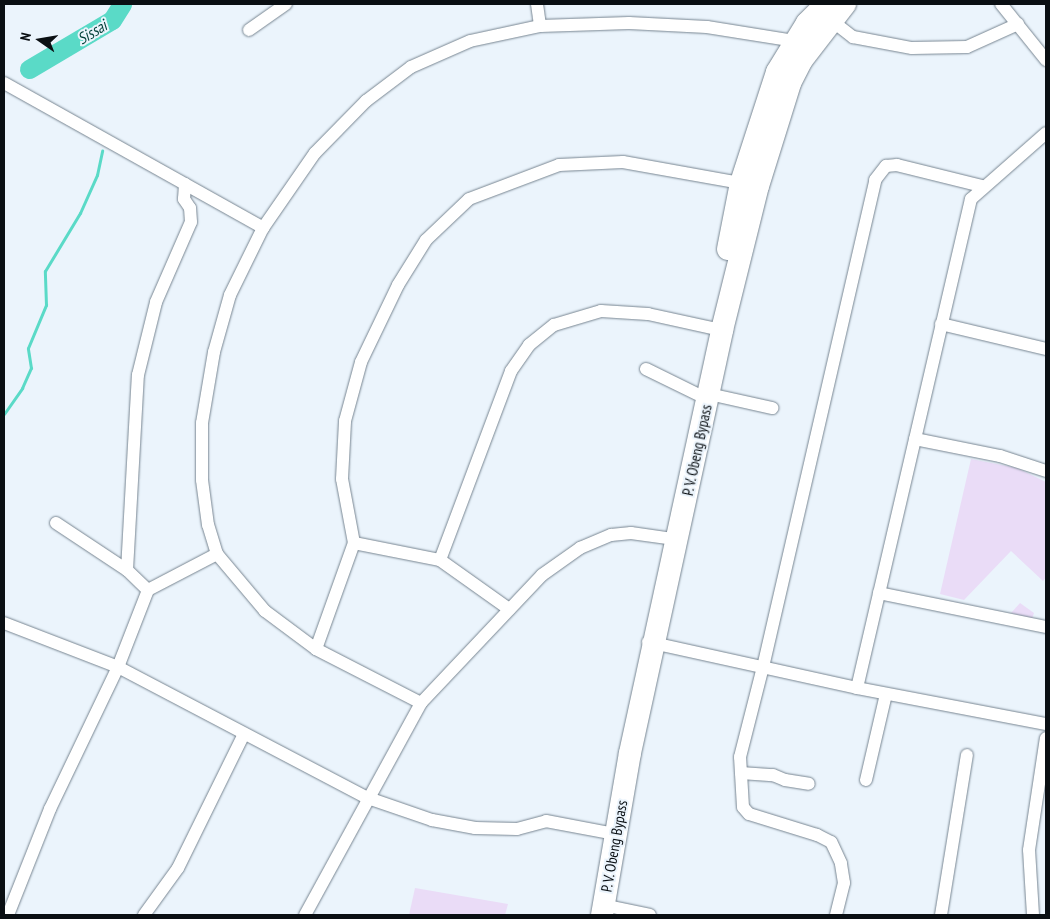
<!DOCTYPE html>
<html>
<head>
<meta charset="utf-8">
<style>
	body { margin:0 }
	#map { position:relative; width:1050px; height:919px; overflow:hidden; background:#ebf4fc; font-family:"PT Sans Narrow",sans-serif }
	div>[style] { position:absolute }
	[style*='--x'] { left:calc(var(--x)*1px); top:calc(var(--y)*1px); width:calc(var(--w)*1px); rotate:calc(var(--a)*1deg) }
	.green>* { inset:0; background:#eadcf7 }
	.stream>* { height:3px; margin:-1.5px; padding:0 1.5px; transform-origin:1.5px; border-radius:1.5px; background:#5adac7 }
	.river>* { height:19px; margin:-9.5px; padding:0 9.5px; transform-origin:9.5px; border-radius:9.5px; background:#5adac7 }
	.roads { filter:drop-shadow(0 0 1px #778591) drop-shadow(0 0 1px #778591) }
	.street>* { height:12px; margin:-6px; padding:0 6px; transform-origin:6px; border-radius:6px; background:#fff }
	.highway>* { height:22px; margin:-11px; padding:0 11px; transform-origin:11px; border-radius:11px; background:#fff }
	span { translate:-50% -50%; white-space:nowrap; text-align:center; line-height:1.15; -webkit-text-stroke:4px #ebf4fc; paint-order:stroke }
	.street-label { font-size:15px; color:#0a0f13 }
	.water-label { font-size:16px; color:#013f38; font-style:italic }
	.frame { position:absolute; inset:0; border:5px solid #0a0f13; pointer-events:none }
	.north { position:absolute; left:15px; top:15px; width:50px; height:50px; -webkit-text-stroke:4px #ebf4fc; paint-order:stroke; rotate:283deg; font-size:14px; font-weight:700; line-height:20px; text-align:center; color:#0a0f13 }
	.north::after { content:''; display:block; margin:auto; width:18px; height:22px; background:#0a0f13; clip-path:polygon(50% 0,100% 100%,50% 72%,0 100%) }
</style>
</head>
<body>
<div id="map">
	<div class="green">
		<div style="clip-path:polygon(971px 459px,1017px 468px,1046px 482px,1046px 577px,1043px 581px,1011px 551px,964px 600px,940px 594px)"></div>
		<div style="clip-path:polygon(1020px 603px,1034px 613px,1032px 619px,1011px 613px)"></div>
		<div style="clip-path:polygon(415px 888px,508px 904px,505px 915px,409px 915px)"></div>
	</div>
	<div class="stream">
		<div style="--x:4;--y:414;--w:32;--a:-55"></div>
		<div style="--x:22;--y:388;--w:22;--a:-66"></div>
		<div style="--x:31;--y:368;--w:20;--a:-99"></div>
		<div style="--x:28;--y:348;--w:47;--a:-67.3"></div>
		<div style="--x:46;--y:305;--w:34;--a:-92"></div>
		<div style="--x:45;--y:271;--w:68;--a:-58.9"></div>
		<div style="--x:80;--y:213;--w:42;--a:-65.9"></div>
		<div style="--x:97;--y:175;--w:25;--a:-78"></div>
	</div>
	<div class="river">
		<div style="--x:29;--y:69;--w:96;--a:-30.6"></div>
		<div style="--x:112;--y:20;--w:19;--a:-58"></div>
	</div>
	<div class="roads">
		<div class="street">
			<div style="--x:537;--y:4;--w:22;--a:82"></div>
			<div style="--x:1001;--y:4;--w:72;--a:51.2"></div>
			<div style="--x:831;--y:20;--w:28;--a:38"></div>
			<div style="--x:853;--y:37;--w:60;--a:10.6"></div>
			<div style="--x:912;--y:48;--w:55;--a:-1"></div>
			<div style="--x:967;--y:47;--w:56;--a:-24.3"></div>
			<div style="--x:249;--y:30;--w:45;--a:-35.1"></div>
			<div style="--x:4;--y:83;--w:297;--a:29.2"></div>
			<div style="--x:941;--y:324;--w:108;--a:13.4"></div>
			<div style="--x:646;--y:369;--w:57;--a:26.1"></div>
			<div style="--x:709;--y:394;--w:65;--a:12.5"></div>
			<div style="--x:915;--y:439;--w:87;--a:11.3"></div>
			<div style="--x:1000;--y:456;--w:48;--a:18.1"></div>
			<div style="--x:56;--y:523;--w:85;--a:33.5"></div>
			<div style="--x:127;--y:570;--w:29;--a:44"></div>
			<div style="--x:354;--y:543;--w:88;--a:11.2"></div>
			<div style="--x:440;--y:560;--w:85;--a:35.4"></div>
			<div style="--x:440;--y:560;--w:202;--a:-69.4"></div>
			<div style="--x:511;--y:371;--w:32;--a:-55"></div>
			<div style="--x:529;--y:345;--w:32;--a:-39"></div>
			<div style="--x:554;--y:325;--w:49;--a:-16.6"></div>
			<div style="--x:601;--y:311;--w:47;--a:3.7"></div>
			<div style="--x:648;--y:314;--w:66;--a:12.3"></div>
			<div style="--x:127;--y:570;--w:195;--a:-86.8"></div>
			<div style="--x:138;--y:375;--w:75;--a:-76.1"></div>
			<div style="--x:156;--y:302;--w:87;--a:-66.4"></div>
			<div style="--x:191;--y:222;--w:14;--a:-94"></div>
			<div style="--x:190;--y:208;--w:11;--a:-124"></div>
			<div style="--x:184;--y:199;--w:15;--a:-86"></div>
			<div style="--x:879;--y:593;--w:170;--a:11.5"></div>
			<div style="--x:4;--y:623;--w:122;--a:21.1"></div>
			<div style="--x:118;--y:667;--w:282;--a:27.7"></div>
			<div style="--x:368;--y:798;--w:68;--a:19"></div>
			<div style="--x:432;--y:820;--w:44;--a:10.5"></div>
			<div style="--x:475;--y:828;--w:42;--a:1.4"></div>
			<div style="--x:517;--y:829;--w:30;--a:-15"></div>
			<div style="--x:546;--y:821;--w:60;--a:10.6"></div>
			<div style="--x:648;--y:642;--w:214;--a:12.4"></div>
			<div style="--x:857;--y:688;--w:192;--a:10.8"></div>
			<div style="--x:316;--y:649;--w:113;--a:-70.3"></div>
			<div style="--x:354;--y:543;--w:65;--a:-100.6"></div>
			<div style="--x:342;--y:479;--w:58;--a:-87"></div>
			<div style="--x:345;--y:421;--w:61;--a:-74.8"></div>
			<div style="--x:361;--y:362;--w:85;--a:-64.3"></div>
			<div style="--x:398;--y:285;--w:53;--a:-58.1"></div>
			<div style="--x:426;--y:240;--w:59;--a:-43.6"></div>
			<div style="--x:469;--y:199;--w:96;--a:-20.7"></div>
			<div style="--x:559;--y:165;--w:64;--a:-2.7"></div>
			<div style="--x:623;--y:162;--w:120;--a:10.1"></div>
			<div style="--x:857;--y:688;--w:502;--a:-76.88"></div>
			<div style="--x:971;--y:199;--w:100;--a:-41.3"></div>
			<div style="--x:421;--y:703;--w:118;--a:-152.8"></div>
			<div style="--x:316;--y:649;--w:64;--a:-143.3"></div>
			<div style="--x:265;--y:611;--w:75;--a:-130.1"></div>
			<div style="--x:217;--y:554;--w:30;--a:-107"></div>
			<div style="--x:208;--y:525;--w:45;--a:-97.6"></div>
			<div style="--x:202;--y:480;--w:57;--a:-90"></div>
			<div style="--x:202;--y:423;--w:72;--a:-80.4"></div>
			<div style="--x:214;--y:352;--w:59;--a:-74.3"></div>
			<div style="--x:230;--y:295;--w:75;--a:-63.8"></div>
			<div style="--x:263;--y:228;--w:91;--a:-55.3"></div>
			<div style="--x:315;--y:153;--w:73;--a:-45.6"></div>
			<div style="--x:366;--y:101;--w:56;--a:-37.1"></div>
			<div style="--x:411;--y:67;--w:64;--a:-23.8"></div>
			<div style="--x:470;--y:41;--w:72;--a:-12.1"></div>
			<div style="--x:540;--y:26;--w:89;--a:-1.9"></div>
			<div style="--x:629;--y:23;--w:78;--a:2.9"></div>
			<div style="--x:707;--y:27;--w:88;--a:9.1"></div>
			<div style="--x:741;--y:773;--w:32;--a:4"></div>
			<div style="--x:773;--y:775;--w:13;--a:23"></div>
			<div style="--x:785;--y:780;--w:24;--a:9"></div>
			<div style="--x:866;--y:780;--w:88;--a:-76.9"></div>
			<div style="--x:603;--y:905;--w:48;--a:12"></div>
			<div style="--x:8;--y:915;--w:114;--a:-68.4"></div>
			<div style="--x:50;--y:809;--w:157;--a:-64.4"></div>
			<div style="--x:118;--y:667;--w:83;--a:-68.7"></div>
			<div style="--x:148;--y:590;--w:78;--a:-27.6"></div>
			<div style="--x:144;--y:915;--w:58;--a:-54.1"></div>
			<div style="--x:178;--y:868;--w:149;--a:-63.8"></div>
			<div style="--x:305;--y:915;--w:242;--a:-61.3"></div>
			<div style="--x:421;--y:703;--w:176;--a:-46.6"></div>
			<div style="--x:542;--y:575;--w:47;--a:-35.4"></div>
			<div style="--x:580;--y:548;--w:34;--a:-23"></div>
			<div style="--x:611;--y:535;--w:20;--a:-6"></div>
			<div style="--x:631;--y:533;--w:35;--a:8"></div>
			<div style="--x:836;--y:915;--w:33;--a:-76"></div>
			<div style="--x:844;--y:883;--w:20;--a:-99"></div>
			<div style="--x:841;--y:863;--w:23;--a:-115"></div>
			<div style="--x:831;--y:842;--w:16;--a:-153"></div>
			<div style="--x:817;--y:835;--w:71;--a:-162.8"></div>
			<div style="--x:749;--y:814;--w:9;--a:-131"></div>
			<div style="--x:743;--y:807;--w:50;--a:-93.4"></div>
			<div style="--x:740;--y:757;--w:93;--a:-75.7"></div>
			<div style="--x:763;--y:667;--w:500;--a:-77"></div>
			<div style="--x:875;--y:180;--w:18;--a:-52"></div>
			<div style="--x:886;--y:166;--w:11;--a:-5"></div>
			<div style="--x:897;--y:165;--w:88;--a:13.9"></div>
			<div style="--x:941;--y:915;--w:162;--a:-80.8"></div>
			<div style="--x:1033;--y:915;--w:65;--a:-93.5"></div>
			<div style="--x:1029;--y:850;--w:113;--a:-81.4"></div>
		</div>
		<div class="highway">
			<div style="--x:728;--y:249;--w:67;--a:-78.9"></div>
			<div style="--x:741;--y:183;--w:117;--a:-72"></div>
			<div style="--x:777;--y:72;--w:57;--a:-58.5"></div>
			<div style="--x:807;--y:23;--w:27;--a:-45"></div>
			<div style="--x:602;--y:915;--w:164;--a:-80.2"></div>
			<div style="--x:630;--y:753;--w:433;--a:-77.7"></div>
			<div style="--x:722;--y:330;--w:148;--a:-76"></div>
			<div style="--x:758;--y:186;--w:108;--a:-72.7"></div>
			<div style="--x:790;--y:83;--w:25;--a:-63"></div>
			<div style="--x:801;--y:61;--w:72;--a:-52.3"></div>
		</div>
	</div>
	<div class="street-label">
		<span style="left:697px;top:450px;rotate:-78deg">P. V. Obeng Bypass</span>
		<span style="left:614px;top:846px;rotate:-80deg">P. V. Obeng Bypass</span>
	</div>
	<div class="water-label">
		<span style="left:92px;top:32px;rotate:-31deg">Sissai</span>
	</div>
	<div class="frame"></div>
	<div class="north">N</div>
</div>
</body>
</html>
